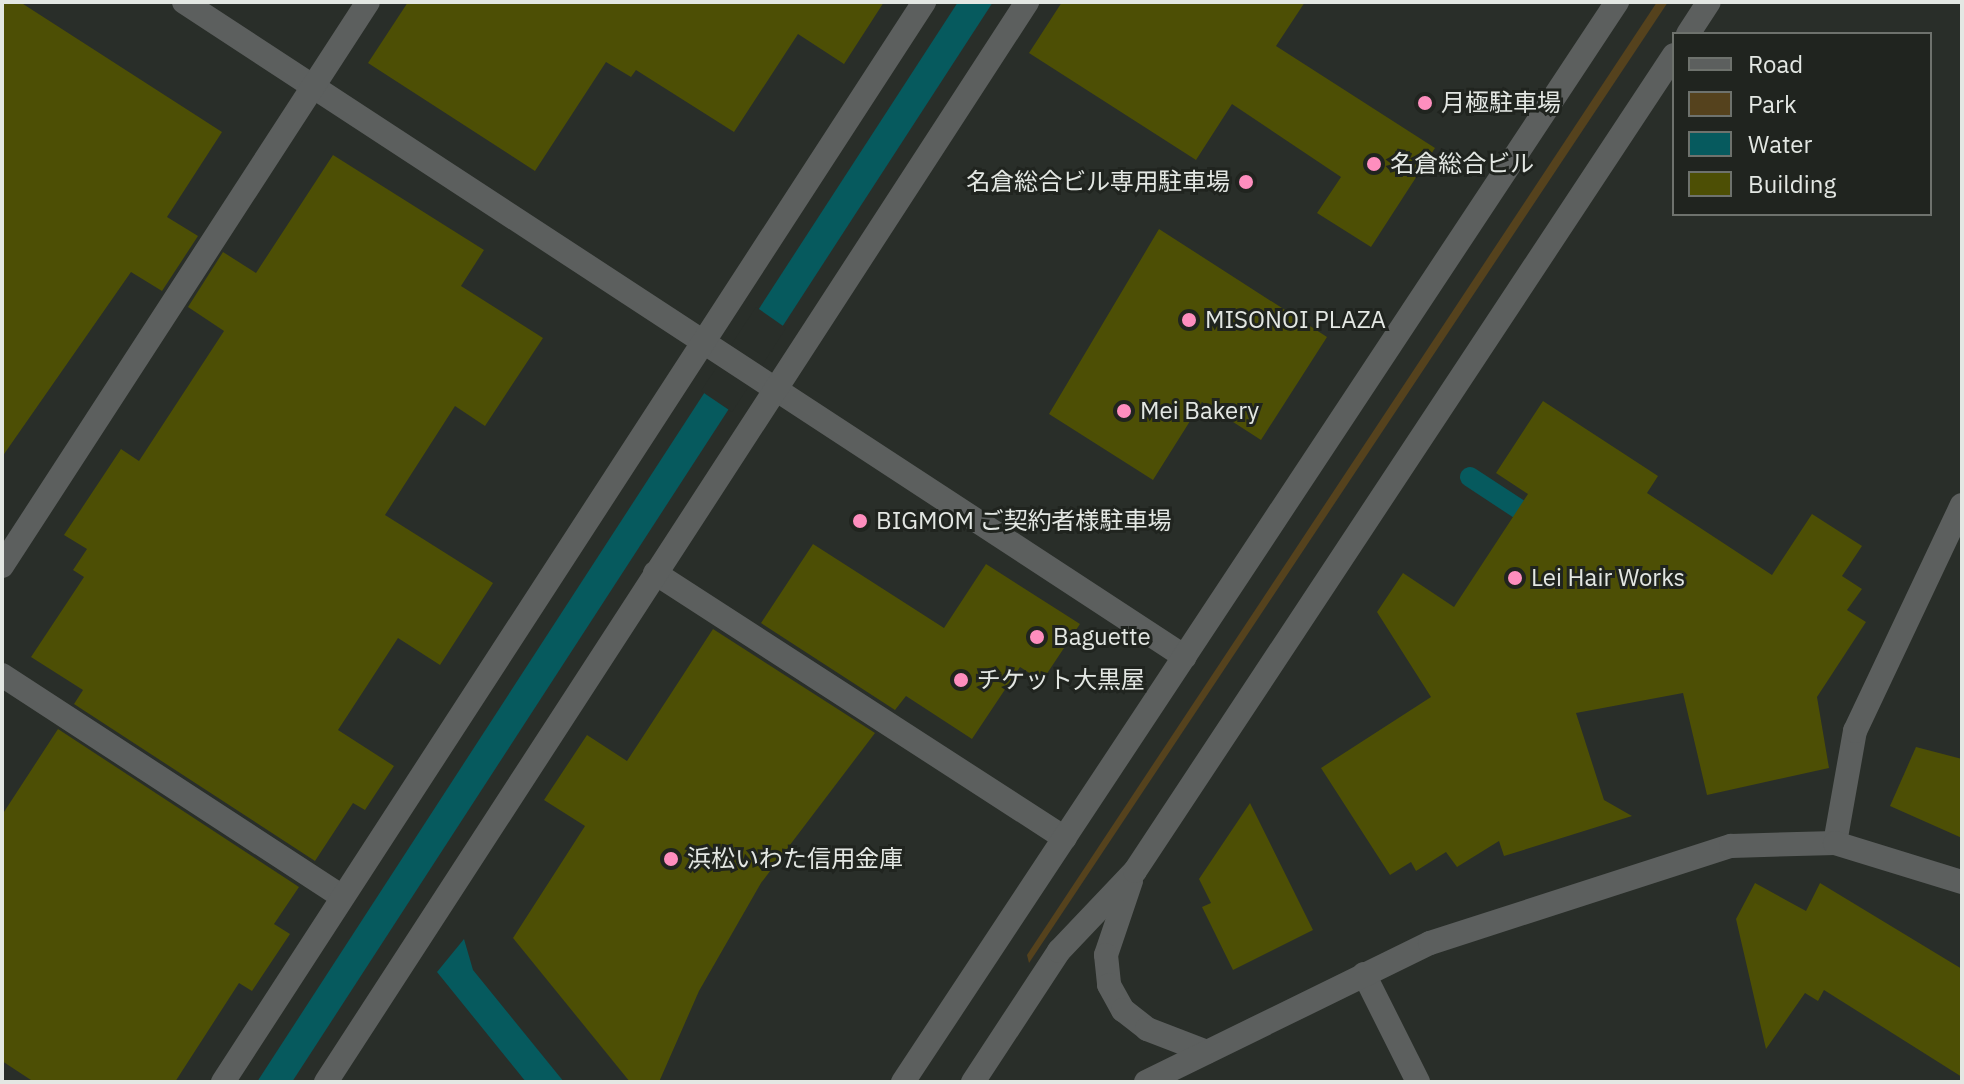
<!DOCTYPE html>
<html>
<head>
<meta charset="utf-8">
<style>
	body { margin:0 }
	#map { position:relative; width:1964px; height:1084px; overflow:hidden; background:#292e29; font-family:"IBM Plex Sans","Noto Sans JP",sans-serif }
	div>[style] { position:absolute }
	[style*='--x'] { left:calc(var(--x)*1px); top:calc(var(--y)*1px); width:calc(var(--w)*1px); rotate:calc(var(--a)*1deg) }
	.green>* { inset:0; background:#55421d }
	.water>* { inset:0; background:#065a5e }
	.pier>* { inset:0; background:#292e29 }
	.stream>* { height:20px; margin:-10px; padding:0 10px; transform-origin:10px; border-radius:10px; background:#065a5e }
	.building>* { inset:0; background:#4d4f05 }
	.minor>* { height:24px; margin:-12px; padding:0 12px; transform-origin:12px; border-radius:12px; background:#5c5f5e }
	.dots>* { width:22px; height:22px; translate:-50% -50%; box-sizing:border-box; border:4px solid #20241f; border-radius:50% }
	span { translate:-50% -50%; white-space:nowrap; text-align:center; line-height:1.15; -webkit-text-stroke:6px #20241f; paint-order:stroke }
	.poi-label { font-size:24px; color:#e3e7e3 }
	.left { translate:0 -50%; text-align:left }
	.right { translate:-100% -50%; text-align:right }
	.frame { position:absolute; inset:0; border:4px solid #e3e7e3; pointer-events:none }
	.legend { position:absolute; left:1672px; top:32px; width:260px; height:184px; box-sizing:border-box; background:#20241f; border:2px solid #6e726d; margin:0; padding:10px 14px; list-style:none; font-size:24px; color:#e3e7e3 }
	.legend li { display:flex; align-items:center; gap:16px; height:40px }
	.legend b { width:40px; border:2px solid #6e726d }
</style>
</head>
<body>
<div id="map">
	<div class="green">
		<div style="clip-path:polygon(1657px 2px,1668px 2px,1029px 963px,1027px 955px)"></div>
	</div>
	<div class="water">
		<div style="clip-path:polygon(958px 2px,993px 2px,292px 1082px,257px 1082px)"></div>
		<div style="clip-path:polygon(464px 939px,473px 970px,564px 1082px,526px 1082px,437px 972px)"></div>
	</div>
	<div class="pier">
		<div style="clip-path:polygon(756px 307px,786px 328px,732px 412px,701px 391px)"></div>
	</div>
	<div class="stream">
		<div style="--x:1470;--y:477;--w:84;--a:33.3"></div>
	</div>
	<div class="building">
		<div style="clip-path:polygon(2px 2px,20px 2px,222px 132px,167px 217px,198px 236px,162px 291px,131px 272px,2px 457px)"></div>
		<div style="clip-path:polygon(408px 2px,884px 2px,844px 64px,798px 34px,734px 132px,636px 70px,631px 77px,606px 62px,535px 171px,368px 63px)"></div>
		<div style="clip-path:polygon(1062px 2px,1305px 2px,1276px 46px,1435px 148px,1371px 247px,1317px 213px,1341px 177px,1232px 104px,1196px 160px,1029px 53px)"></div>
		<div style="clip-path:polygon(333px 155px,484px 250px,461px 286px,543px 338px,485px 426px,455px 406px,385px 515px,493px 583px,440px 665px,398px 638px,338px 730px,394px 766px,365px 810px,353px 803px,315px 861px,74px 704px,83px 690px,31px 657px,84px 577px,73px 570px,87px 549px,64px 535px,121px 449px,139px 461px,224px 331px,188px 307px,223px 252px,256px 273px)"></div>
		<div style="clip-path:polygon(1159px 229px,1327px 337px,1261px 440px,1202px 402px,1153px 480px,1049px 414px)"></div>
		<div style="clip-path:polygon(1543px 401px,1658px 476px,1647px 493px,1772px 575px,1812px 514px,1862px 546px,1842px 576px,1862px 589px,1847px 610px,1866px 622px,1817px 697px,1829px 768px,1707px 795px,1683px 693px,1576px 713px,1604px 800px,1632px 816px,1504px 856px,1499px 841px,1457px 867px,1446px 852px,1416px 871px,1411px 862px,1390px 875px,1321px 768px,1431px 697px,1377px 612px,1403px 573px,1454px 607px,1528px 494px,1496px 473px)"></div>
		<div style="clip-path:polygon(813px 544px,944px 628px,986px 564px,1080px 624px,1042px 681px,1020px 667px,972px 739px,906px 696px,895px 710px,761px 623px)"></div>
		<div style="clip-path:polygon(713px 629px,875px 733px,761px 883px,699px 991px,659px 1082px,630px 1082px,513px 938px,585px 826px,544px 800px,587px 735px,627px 761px)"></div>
		<div style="clip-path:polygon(58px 729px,299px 887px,274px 924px,290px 934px,252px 991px,239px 983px,175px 1082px,34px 1082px,2px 1061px,2px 815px)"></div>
		<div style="clip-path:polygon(1916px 747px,1962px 759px,1962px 838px,1890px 806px)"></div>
		<div style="clip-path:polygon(1250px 803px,1313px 930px,1233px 970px,1202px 907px,1211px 903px,1199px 879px)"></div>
		<div style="clip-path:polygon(1755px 883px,1806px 911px,1820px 883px,1962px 969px,1962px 1077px,1824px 990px,1818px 1001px,1805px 993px,1766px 1049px,1736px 919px)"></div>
	</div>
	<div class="minor">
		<div style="--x:184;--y:2;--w:1196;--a:33.2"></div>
		<div style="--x:1688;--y:34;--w:38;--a:-57"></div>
		<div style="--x:2;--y:566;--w:672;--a:-57.02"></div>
		<div style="--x:655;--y:573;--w:488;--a:32.9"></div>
		<div style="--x:2;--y:675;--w:406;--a:33.1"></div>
		<div style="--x:1835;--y:843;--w:114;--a:-79.9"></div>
		<div style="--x:1855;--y:731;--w:250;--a:-64.7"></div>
		<div style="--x:1131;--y:881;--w:78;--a:108.7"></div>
		<div style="--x:1106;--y:955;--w:30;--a:84"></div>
		<div style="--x:1109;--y:985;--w:29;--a:61"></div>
		<div style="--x:1123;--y:1010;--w:31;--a:38"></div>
		<div style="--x:1147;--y:1029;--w:64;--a:21"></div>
		<div style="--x:1364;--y:974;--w:121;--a:63.4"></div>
		<div style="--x:223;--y:1082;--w:1288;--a:-57.01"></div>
		<div style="--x:326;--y:1082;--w:1288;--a:-57.01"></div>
		<div style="--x:903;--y:1082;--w:1295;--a:-56.53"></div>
		<div style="--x:973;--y:1082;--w:157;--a:-56.7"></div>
		<div style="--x:1059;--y:951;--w:110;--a:-46.5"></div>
		<div style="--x:1135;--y:871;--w:978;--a:-56.55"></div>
		<div style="--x:1146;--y:1082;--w:316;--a:-26.1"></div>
		<div style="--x:1430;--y:943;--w:316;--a:-17.9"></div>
		<div style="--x:1731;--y:846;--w:104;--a:-1.7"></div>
		<div style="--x:1835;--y:843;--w:133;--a:17.1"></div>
	</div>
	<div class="dots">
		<div style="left:1425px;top:103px;background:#fe8ebe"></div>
		<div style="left:1374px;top:164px;background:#fe8ebe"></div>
		<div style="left:1246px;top:182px;background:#fe8ebe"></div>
		<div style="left:1189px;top:320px;background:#fe8ebe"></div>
		<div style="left:1124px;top:411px;background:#fe8ebe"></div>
		<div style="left:860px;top:521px;background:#fe8ebe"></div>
		<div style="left:1515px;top:578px;background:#fe8ebe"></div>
		<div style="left:1037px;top:637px;background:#fe8ebe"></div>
		<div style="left:961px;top:680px;background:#fe8ebe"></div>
		<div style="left:671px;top:859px;background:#fe8ebe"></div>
	</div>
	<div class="poi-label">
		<span class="left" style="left:1441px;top:103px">月極駐車場</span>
		<span class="left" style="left:1390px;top:164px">名倉総合ビル</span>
		<span class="right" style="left:1230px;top:182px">名倉総合ビル専用駐車場</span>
		<span class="left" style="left:1205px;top:320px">MISONOI PLAZA</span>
		<span class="left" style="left:1140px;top:411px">Mei Bakery</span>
		<span class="left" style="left:876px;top:521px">BIGMOM ご契約者様駐車場</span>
		<span class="left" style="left:1531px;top:578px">Lei Hair Works</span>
		<span class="left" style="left:1053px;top:637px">Baguette</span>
		<span class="left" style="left:977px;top:680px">チケット大黒屋</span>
		<span class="left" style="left:687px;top:859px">浜松いわた信用金庫</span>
	</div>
	<div class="frame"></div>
	<ul class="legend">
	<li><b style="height:10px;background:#5c5f5e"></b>Road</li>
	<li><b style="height:22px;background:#55421d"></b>Park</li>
	<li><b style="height:22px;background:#065a5e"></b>Water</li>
	<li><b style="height:22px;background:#4d4f05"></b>Building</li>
	</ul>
</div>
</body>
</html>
